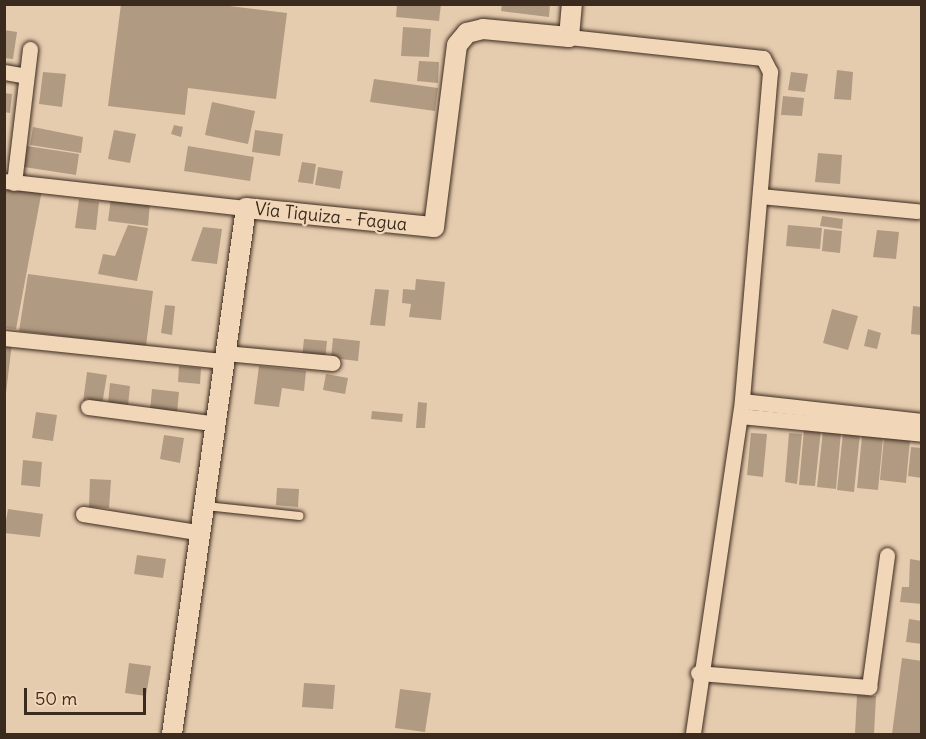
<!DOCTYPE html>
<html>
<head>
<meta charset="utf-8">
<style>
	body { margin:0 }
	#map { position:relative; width:926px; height:739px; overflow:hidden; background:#e6ccaf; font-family:Delius,sans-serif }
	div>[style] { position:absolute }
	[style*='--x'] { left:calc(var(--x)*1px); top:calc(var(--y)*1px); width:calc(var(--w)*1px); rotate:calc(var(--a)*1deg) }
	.building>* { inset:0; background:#b19a82 }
	.roads { filter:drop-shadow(0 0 2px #3b2a1e) drop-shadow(0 0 2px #3b2a1e) }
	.lane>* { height:8px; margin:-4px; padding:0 4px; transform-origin:4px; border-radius:4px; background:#f1d6b8 }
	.street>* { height:15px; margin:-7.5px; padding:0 7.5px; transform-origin:7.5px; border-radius:7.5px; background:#f1d6b8 }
	.secondary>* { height:20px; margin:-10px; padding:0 10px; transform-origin:10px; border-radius:10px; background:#f1d6b8 }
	span { translate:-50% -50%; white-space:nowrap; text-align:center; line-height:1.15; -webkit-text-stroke:4.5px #f1d6b8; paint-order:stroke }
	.street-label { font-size:18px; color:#3b2a1e }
	.frame { position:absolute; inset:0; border:6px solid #3b2a1e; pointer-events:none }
	.scale { position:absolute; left:24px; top:688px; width:122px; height:27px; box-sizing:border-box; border:3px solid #3b2a1e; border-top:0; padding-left:8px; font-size:18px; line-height:21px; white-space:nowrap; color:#3b2a1e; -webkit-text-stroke:4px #f1d6b8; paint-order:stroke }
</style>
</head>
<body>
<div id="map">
	<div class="building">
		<div style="clip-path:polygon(121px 4px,213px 4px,287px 13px,276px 99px,188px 88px,185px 115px,108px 106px)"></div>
		<div style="clip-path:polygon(397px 4px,441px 4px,439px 21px,396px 17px)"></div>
		<div style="clip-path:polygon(502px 4px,550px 4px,549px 17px,501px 11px)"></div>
		<div style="clip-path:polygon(403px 27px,431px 29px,429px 57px,401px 56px)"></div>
		<div style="clip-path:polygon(4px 30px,17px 32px,13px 59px,4px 58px)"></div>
		<div style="clip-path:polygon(419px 61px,439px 62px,438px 83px,417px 81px)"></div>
		<div style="clip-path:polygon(837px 70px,853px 72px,851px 100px,834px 99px)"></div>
		<div style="clip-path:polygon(43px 72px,66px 74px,62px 107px,39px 104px)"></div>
		<div style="clip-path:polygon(791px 72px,808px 74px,805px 92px,788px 90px)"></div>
		<div style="clip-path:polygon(374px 79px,438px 88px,435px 111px,370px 102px)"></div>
		<div style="clip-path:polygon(4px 93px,12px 94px,10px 113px,4px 112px)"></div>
		<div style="clip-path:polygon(783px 96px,804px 98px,802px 116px,781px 115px)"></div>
		<div style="clip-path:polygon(212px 102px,255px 111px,248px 144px,205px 135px)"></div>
		<div style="clip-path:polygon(174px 125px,183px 127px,181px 137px,171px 134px)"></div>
		<div style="clip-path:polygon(33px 127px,83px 137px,81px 153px,30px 145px)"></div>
		<div style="clip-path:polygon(114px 130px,136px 134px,130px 163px,108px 159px)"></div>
		<div style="clip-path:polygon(255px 130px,283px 134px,280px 156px,252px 152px)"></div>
		<div style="clip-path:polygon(27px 146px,79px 154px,76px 175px,24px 167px)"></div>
		<div style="clip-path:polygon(188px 146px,254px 157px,250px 181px,184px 171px)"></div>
		<div style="clip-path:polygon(818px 153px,842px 155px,840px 184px,815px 182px)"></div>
		<div style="clip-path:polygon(302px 162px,316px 164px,313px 184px,298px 182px)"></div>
		<div style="clip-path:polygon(318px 167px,343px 171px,340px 189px,315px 185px)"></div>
		<div style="clip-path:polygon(4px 187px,42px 190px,16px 329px,4px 328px)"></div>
		<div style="clip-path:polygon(111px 198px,150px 202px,148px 226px,108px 221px)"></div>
		<div style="clip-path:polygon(79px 199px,99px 202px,96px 230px,75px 228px)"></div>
		<div style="clip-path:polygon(822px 216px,843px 219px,842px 229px,820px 226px)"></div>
		<div style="clip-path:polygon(128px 225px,148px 228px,137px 281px,98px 274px,103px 254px,115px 256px)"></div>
		<div style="clip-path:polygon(788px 225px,822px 228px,820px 249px,786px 246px)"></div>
		<div style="clip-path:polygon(203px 227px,222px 229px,217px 264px,191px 261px)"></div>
		<div style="clip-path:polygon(824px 229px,842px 231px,840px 253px,822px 251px)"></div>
		<div style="clip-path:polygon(877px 230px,899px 232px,896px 259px,873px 257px)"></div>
		<div style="clip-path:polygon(28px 274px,153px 291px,146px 346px,19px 331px)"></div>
		<div style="clip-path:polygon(416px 279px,445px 282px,441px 320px,409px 317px,411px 304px,402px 303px,403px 289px,415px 290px)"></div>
		<div style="clip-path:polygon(375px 289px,389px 290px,385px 326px,370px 325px)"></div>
		<div style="clip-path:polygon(165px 305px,175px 306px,172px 335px,161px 333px)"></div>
		<div style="clip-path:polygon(913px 306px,922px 307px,922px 335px,911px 334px)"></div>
		<div style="clip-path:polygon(832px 309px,858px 316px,848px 350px,823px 343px)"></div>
		<div style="clip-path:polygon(868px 329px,881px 333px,877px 349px,864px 346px)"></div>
		<div style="clip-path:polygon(333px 338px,360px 341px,358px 361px,331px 358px)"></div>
		<div style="clip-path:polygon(304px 339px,327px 341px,325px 360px,302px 358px)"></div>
		<div style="clip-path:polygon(4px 341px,12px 343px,6px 393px,4px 393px)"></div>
		<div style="clip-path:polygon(179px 366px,201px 368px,200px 384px,178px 382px)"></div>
		<div style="clip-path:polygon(259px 366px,306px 371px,304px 391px,282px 388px,279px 407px,254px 404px)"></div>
		<div style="clip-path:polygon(87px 372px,107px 375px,102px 405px,83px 402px)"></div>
		<div style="clip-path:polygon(326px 374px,348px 378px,345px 394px,323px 390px)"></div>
		<div style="clip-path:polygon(110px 383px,130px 386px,128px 406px,108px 404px)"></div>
		<div style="clip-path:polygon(152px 389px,179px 392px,177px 413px,150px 411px)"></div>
		<div style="clip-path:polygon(418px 402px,427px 403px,425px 428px,416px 428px)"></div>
		<div style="clip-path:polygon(372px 411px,403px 414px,402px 422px,371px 419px)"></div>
		<div style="clip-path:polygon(36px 412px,57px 415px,53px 441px,32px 438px)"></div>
		<div style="clip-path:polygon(804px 429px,821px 430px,815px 486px,799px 485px)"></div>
		<div style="clip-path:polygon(823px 430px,841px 432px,836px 489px,817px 487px)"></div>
		<div style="clip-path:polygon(751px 433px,767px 434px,763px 477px,747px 475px)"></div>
		<div style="clip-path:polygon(789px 433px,802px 434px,797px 484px,785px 482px)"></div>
		<div style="clip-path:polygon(843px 433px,860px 434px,854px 492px,837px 490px)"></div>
		<div style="clip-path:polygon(164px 435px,184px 438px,180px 463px,160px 459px)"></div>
		<div style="clip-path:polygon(862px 436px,883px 438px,878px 490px,857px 488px)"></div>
		<div style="clip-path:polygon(884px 437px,910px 440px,906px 483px,880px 480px)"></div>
		<div style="clip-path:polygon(911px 447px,922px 448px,922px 478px,908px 476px)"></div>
		<div style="clip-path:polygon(23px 460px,42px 462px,40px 487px,21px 485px)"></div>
		<div style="clip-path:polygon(90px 479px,111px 480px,109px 508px,89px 507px)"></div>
		<div style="clip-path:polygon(277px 488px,299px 489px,298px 507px,276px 505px)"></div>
		<div style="clip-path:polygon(8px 509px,43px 514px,40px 537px,4px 533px)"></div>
		<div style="clip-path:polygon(137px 555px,166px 559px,163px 578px,134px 574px)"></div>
		<div style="clip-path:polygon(910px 559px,922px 561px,922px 604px,900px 602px,902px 587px,909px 587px)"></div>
		<div style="clip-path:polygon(909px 619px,922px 621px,922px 644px,906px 642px)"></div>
		<div style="clip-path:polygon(902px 658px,922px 661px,922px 734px,892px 734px)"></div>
		<div style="clip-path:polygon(129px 663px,151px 666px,146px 696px,125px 693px)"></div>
		<div style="clip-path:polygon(304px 683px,335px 685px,333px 709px,302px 707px)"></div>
		<div style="clip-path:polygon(400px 689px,431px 693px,425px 732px,395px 728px)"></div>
		<div style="clip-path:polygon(857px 695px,876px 696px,874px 734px,855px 734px)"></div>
	</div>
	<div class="roads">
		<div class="lane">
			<div style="--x:206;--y:506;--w:94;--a:6.1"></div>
		</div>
		<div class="street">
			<div style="--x:569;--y:37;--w:195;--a:6.2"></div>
			<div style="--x:763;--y:58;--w:16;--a:63"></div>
			<div style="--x:770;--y:72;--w:330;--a:94.9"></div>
			<div style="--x:742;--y:401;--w:337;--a:98.4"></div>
			<div style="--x:4;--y:72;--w:22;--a:10"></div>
			<div style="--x:4;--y:181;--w:244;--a:6.4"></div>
			<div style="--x:14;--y:183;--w:135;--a:-83.2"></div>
			<div style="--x:760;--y:196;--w:158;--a:5.5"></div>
			<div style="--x:4;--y:338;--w:221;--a:6"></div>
			<div style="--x:225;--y:353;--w:108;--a:5.3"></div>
			<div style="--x:742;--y:401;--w:181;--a:6.3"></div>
			<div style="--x:88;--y:407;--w:125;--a:7.4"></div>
			<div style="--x:740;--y:416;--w:183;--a:5.6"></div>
			<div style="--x:83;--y:514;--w:115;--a:9"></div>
			<div style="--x:698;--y:673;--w:172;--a:4.7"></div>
			<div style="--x:869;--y:687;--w:133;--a:-82.2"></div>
		</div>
		<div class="secondary">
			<div style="--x:172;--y:734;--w:531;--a:-81.99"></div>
			<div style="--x:246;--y:208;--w:189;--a:5.8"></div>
			<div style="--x:434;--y:227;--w:183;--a:-82.8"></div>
			<div style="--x:457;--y:45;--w:16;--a:-50"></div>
			<div style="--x:467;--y:33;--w:16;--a:-14"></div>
			<div style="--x:483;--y:29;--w:86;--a:5.3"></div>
			<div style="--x:569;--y:37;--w:33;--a:-85"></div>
		</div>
	</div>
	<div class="street-label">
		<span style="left:331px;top:217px;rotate:6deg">Vía Tiquiza - Fagua</span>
	</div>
	<div class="frame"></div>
	<div class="scale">50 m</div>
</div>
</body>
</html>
